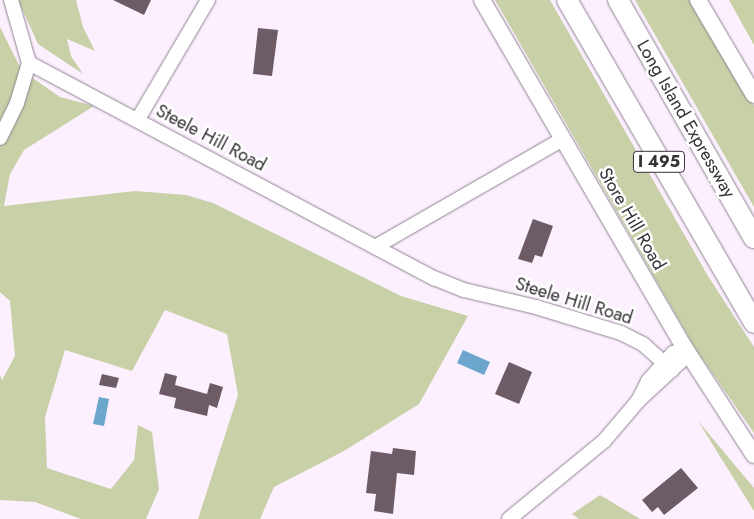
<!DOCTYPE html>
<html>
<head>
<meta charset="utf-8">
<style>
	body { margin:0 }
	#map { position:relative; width:754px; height:519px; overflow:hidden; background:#fceffe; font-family:Jost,sans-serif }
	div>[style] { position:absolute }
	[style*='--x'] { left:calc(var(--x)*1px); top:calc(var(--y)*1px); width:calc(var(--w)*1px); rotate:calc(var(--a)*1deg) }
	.green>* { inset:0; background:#c8d0a7 }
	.water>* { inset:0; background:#6da6cd }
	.building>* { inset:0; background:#6d5c65 }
	.roads { filter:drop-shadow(0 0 1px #8f8391) drop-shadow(0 0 1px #8f8391) }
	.minor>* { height:14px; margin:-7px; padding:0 7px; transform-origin:7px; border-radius:7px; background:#fff }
	.major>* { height:16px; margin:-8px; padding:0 8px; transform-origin:8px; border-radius:8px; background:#fff }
	.highway>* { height:20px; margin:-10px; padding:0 10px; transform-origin:10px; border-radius:10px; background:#fff }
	span { translate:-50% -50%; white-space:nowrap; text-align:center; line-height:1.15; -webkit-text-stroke:5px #fff; paint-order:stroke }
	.shield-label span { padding:1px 4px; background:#fff; border:1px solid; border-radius:4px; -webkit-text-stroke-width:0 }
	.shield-label { font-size:16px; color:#363137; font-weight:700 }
	.street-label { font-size:18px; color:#363137 }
</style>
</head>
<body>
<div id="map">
	<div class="green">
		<div style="clip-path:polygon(18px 0,76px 0,83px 27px,95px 51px,67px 39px,71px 56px,83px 74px,38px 44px)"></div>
		<div style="clip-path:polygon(495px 0,550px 0,708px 276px,754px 347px,754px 433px,695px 348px)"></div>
		<div style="clip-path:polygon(635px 0,693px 0,754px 106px,754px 207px)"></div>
		<div style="clip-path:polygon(729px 0,754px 0,754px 45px)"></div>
		<div style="clip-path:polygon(0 27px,19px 65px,34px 79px,60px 97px,94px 106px,24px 150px,10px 174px,4px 206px,135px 191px,186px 195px,213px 203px,401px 296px,468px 316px,419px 404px,344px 451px,274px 487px,260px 519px,198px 519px,238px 395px,227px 334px,165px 310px,132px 371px,65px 350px,45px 417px,47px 468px,111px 489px,134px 460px,138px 425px,152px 432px,159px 489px,146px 519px,81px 519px,35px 502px,0 500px,0 375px,2px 380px,15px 356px,10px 301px,0 292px)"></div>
		<div style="clip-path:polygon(698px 421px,754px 488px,754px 511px)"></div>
		<div style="clip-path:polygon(600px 495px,640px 519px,579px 519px,572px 514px)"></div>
	</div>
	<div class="water">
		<div style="clip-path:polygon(463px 350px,490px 362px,484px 375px,457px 363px)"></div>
		<div style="clip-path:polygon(99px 397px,109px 399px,104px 426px,93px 424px)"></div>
	</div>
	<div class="building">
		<div style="clip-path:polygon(113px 0,151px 0,144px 15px)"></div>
		<div style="clip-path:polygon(258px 28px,278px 30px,272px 76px,253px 74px)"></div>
		<div style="clip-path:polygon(533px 219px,553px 226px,542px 257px,535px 255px,532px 263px,518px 259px)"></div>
		<div style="clip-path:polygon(509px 362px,532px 372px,519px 404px,495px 394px)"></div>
		<div style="clip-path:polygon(165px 373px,177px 376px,175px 385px,207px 394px,210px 383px,223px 387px,217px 408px,209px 405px,207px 416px,174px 408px,176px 398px,159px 394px)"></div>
		<div style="clip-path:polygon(102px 374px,119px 378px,116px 388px,99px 385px)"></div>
		<div style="clip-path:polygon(393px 448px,416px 451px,414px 475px,397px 473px,393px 514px,374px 511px,376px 494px,366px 493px,371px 451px,392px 454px)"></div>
		<div style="clip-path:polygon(681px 468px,698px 488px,664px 515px,658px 507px,652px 512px,642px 500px)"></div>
	</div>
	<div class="roads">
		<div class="minor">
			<div style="--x:29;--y:63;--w:459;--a:28"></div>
			<div style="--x:434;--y:278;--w:32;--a:22"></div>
			<div style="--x:464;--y:290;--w:74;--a:13.3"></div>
			<div style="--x:536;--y:307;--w:89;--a:17"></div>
			<div style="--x:621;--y:333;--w:25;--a:27"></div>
			<div style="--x:643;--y:344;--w:39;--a:42"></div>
			<div style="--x:138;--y:119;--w:138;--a:-59.5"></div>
			<div style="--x:0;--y:138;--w:39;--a:-64"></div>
			<div style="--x:17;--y:103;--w:42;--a:-73.3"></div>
			<div style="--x:29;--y:63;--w:66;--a:-105.9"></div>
			<div style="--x:375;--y:247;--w:217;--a:-29.9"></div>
			<div style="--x:686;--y:350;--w:12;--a:114"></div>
			<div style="--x:681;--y:361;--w:59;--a:137.1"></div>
			<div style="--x:638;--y:401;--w:22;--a:-63"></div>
			<div style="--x:648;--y:381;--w:38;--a:-48"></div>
			<div style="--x:673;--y:353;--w:13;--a:-13"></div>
			<div style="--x:509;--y:519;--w:123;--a:-39.4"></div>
			<div style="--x:604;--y:441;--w:52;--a:-49.6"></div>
		</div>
		<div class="major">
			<div style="--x:482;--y:0;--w:405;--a:59.8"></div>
			<div style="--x:686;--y:350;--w:125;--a:57.1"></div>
			<div style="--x:698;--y:0;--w:110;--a:59.5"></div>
		</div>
		<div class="highway">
			<div style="--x:567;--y:0;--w:373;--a:59.9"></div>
			<div style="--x:618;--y:0;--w:274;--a:60.3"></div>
		</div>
	</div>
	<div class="shield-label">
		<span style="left:659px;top:162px">I 495</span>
	</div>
	<div class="street-label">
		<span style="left:686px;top:119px;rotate:60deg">Long Island Expressway</span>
		<span style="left:211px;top:138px;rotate:28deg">Steele Hill Road</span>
		<span style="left:632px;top:219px;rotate:60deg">Store Hill Road</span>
		<span style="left:574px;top:301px;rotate:17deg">Steele Hill Road</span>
	</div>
</div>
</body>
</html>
